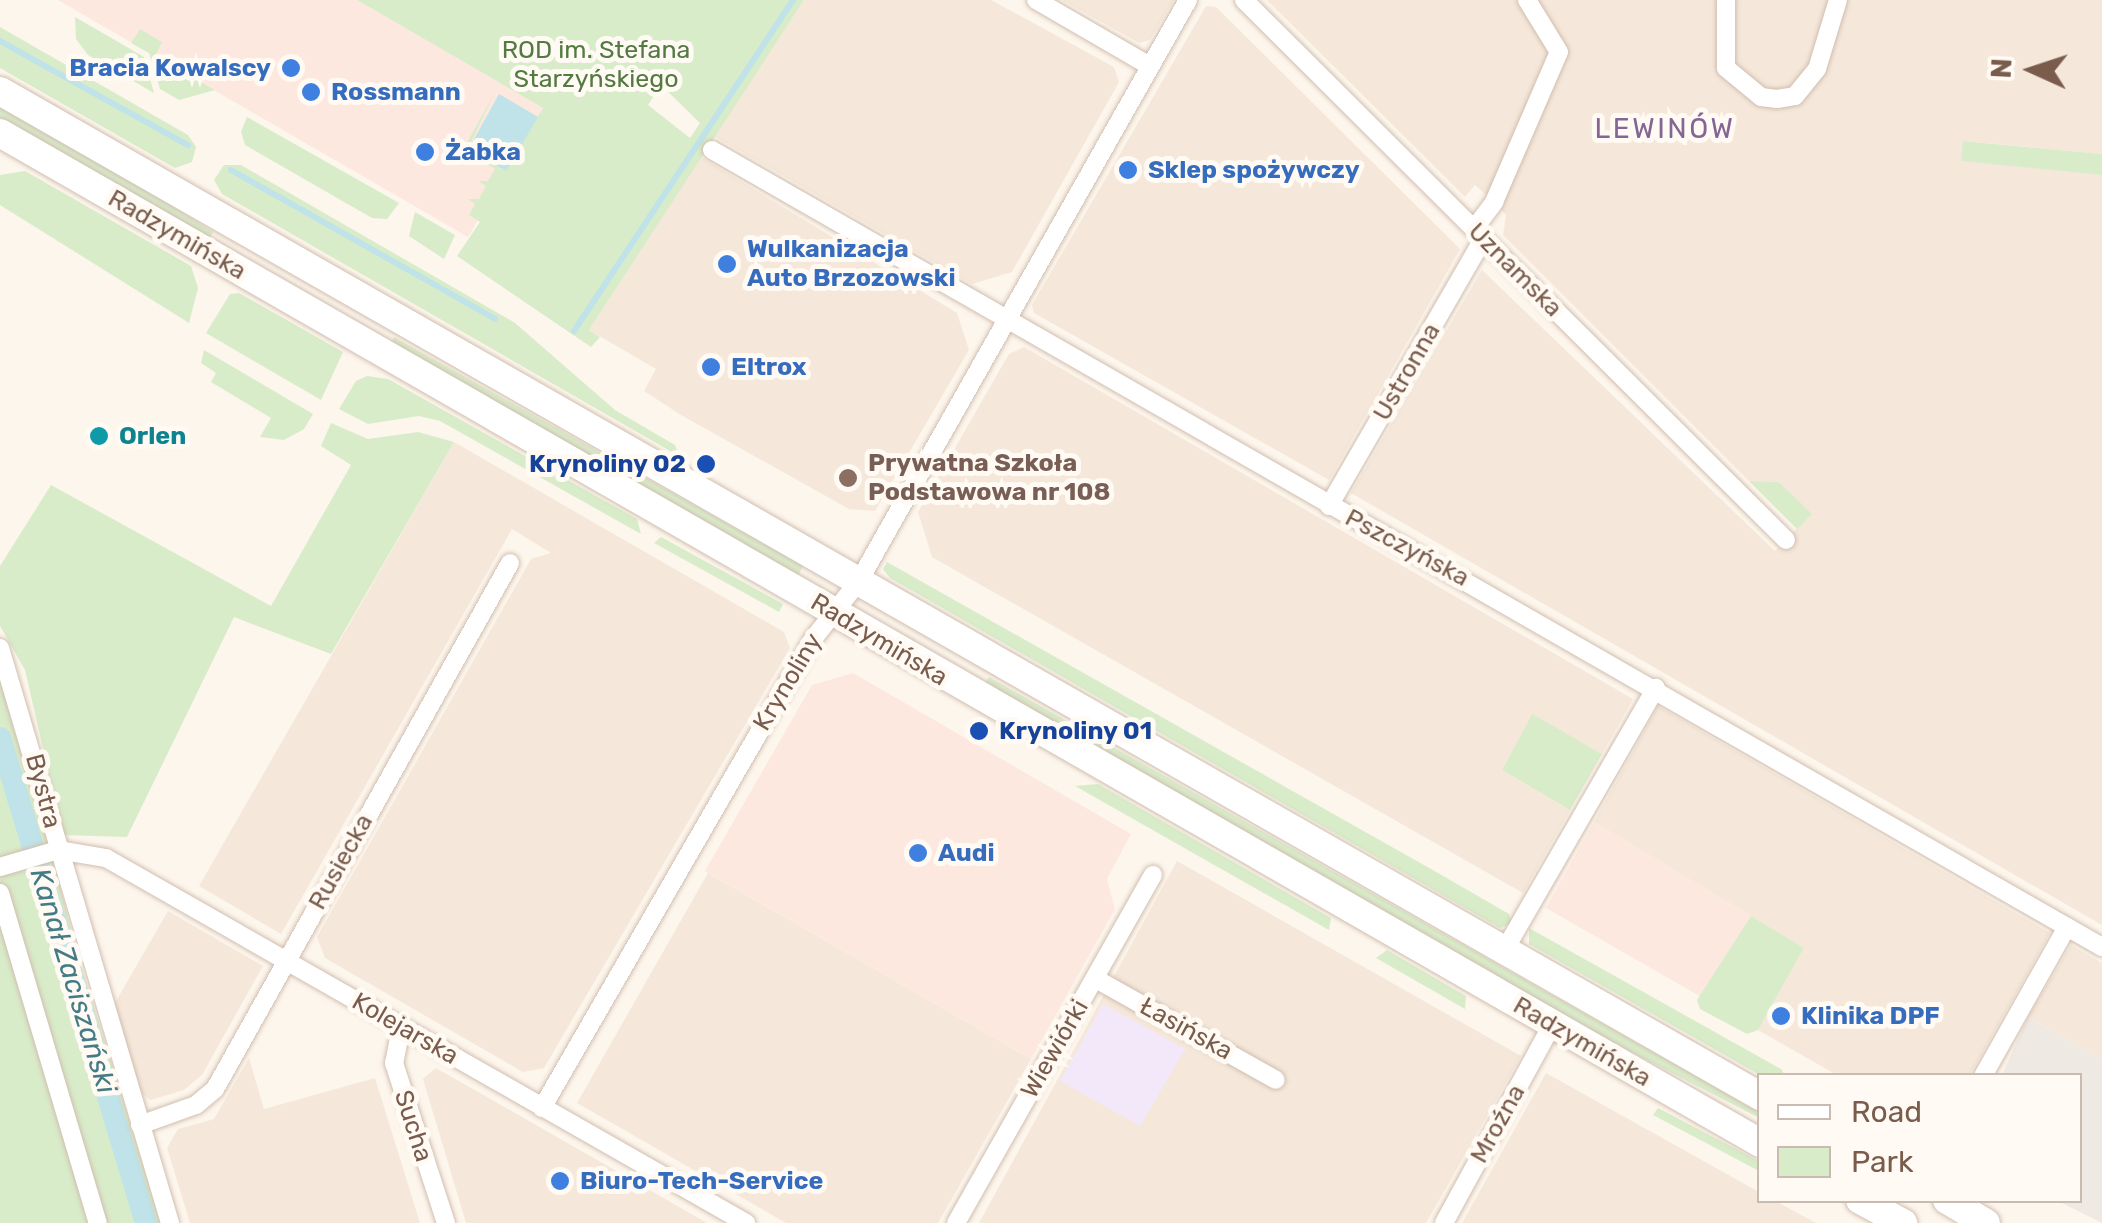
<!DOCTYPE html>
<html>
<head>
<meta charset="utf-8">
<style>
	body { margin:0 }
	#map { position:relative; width:2102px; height:1223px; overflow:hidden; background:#fdf6ec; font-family:Rubik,sans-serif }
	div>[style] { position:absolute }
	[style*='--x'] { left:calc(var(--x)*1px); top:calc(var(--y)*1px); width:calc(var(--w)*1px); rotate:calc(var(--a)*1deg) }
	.residential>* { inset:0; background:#f5e8da }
	.commercial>* { inset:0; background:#fde8e0 }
	.industrial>* { inset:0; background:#efe9e4 }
	.education>* { inset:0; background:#f3e8fa }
	.green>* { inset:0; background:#d8ecc9 }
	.water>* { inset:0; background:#bfe3e8 }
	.stream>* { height:6px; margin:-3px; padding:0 3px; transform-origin:3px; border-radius:3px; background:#bfe3e8 }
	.canal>* { height:22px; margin:-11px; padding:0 11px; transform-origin:11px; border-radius:11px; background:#bfe3e8 }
	.roads { filter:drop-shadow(0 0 2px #d1beb0) drop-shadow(0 0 2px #d1beb0) }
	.street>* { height:18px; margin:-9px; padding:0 9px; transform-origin:9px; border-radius:9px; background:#fff }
	.secondary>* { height:28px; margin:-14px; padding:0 14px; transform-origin:14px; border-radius:14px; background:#fff }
	.dots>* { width:28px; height:28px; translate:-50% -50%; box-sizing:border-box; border:5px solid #fffaf3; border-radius:50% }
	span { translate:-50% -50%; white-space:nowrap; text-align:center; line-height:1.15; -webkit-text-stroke:10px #fffaf3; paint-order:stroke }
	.park-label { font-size:25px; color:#537a41 }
	.shop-label { font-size:25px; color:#366cbe; font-weight:700 }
	.right { translate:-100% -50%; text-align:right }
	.left { translate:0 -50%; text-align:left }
	.street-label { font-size:25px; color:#7a5c4d }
	.culture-label { font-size:25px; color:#0d838f; font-weight:700 }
	.transit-label { font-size:25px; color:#164399; font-weight:700 }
	.education-label { font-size:25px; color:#785e54; font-weight:700 }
	.neighbourhood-label { font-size:28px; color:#846695; letter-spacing:2.5px }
	.water-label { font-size:28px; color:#437c86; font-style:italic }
	.legend { position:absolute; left:1757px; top:1073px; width:325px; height:130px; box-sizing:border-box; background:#fffaf3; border:2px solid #cabbb1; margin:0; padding:12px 18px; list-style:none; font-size:30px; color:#7a5c4d }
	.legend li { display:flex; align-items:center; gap:20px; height:50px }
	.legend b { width:50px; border:2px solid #cabbb1 }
	.north { position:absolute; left:1982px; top:20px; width:100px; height:100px; -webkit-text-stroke:8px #fffaf3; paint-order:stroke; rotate:273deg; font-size:28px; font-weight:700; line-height:40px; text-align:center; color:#7a5c4d }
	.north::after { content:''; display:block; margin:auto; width:35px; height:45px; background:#7a5c4d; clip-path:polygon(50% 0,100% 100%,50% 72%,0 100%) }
</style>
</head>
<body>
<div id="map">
	<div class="residential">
		<div style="clip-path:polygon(804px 0,991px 0,1114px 67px,1119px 82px,1012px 272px,972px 284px,714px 136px)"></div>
		<div style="clip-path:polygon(1062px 0,1174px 0,1150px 40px,1139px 43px)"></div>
		<div style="clip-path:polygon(1267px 0,2102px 0,2102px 154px,1964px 141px,1961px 160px,2102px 175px,2102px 925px,1351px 493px,1482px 270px,1775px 551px,1811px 514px,1779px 482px,1749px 481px,1503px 235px,1506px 215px,1494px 202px,1475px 185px,1465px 197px)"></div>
		<div style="clip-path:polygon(1206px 6px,1216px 7px,1460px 249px,1329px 480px,1034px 313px,1032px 305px)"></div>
		<div style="clip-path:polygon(701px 157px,957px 313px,969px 350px,875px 511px,849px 509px,681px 415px,644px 391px,656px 369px,589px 330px)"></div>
		<div style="clip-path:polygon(1024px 347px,1633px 699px,1602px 754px,1532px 715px,1502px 770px,1570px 810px,1523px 893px,932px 557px,918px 512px,1009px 354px)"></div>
		<div style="clip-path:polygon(454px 442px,784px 632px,790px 648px,544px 1068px,523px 1072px,325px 958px,317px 937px,531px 559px,551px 553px,512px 529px,281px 934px,199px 886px)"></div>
		<div style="clip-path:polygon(1658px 706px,2050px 933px,1970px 1075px,1837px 1075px,1758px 1030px,1804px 948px,1594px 822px)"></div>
		<div style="clip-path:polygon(1177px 861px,1521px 1056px,1426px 1223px,979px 1223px)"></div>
		<div style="clip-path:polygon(708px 873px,1031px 1059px,938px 1223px,786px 1223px,577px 1103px)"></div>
		<div style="clip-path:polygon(168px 911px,263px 966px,202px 1075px,184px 1090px,151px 1100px,140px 1093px,112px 1008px)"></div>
		<div style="clip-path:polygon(2071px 945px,2102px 963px,2102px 1060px,2028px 1017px)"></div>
		<div style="clip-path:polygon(249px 1058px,264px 1109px,375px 1078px,420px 1223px,190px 1223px,167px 1148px,178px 1129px,214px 1119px)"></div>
		<div style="clip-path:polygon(436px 1068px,517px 1114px,707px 1223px,466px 1223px,423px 1079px)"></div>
		<div style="clip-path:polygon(1546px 1073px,1759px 1192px,1760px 1200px,1775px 1201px,1816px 1223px,1462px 1223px)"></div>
	</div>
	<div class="commercial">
		<div style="clip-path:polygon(58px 0,357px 0,543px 108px,468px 237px)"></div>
		<div style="clip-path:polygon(853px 673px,1131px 834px,1107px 879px,1115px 909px,1031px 1059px,705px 871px,812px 685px)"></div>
		<div style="clip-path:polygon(1594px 822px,1751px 916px,1703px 998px,1546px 908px)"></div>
	</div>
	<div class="industrial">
		<div style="clip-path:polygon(2028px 1017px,2102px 1060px,2102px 1223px,2058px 1201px,2080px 1200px,2080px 1076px,2002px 1075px)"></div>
	</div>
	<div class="education">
		<div style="clip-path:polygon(1103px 1004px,1185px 1049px,1140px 1126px,1060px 1081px)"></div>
	</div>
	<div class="green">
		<div style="clip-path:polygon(evenodd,357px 0,804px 0,589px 330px,600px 337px,591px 347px,457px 256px,480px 222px,469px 215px,475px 204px,468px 199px,479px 199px,486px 186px,478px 181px,488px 181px,495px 169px,463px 150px,495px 92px,468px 149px,505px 171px,543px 108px,357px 0,661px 85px,700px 123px,690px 138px,648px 105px,661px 85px)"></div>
		<div style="clip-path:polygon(75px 17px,144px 57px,154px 93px,88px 55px,76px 39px)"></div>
		<div style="clip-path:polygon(0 27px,188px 135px,196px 147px,192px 162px,175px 168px,0 68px)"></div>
		<div style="clip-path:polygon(140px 29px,162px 42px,155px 56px,215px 90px,179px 100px,160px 89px,149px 53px,131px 43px)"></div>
		<div style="clip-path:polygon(0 105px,157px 196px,213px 232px,210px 238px,0 118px)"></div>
		<div style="clip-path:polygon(247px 117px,399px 203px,387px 219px,372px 218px,245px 145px,241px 132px)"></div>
		<div style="clip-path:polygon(1963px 141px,2102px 154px,2102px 175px,1961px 161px)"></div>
		<div style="clip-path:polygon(224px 165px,241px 165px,515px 323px,615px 410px,675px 445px,679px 456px,222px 194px,214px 180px)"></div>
		<div style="clip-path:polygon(25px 171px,191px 266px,198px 288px,189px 323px,0 205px,0 175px)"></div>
		<div style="clip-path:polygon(415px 212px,455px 235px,444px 259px,409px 236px)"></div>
		<div style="clip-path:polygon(239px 293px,343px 352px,321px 400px,206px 333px,230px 294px)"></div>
		<div style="clip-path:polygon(394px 337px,803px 566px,798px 576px,392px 342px)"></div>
		<div style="clip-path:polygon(204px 350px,313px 414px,304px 429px,284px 440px,260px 437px,271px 418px,211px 382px,216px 373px,201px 363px)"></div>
		<div style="clip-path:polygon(367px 376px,388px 379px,637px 519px,641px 534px,440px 421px,419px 416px,368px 424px,339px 409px,356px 381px)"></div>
		<div style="clip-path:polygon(331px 423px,368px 439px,418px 432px,454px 442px,331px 654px,234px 617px,127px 837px,63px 835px,25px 670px,0 626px,0 566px,51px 485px,271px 606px,351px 465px,321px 446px)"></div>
		<div style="clip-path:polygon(1749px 481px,1779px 482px,1812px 514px,1797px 529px)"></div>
		<div style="clip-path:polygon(661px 537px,783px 604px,779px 612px,654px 543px)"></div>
		<div style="clip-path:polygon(887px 562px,1438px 873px,1509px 914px,1512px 923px,1500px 928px,890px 578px,883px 569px)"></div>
		<div style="clip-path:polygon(989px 677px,1759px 1112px,1759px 1118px,1618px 1045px,985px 683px)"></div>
		<div style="clip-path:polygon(0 680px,50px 845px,37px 849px,0 726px)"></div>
		<div style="clip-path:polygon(1532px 714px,1602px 754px,1570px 810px,1502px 770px)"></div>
		<div style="clip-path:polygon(0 749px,35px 864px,143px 1223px,0 1223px)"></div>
		<div style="clip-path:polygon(1098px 784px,1331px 918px,1329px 930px,1075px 786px)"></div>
		<div style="clip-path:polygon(53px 859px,76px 949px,161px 1223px,150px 1223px,41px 862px)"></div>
		<div style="clip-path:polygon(1751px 916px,1804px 948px,1758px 1030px,1747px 1034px,1700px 1009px,1697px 1000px)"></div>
		<div style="clip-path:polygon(1529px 928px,1781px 1069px,1785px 1075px,1760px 1075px,1529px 944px)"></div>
		<div style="clip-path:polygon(1387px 950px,1466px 996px,1465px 1009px,1376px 958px)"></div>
		<div style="clip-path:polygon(1658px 1108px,1759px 1161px,1759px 1171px,1653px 1115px)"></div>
	</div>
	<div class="water">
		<div style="clip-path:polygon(499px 94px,538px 117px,506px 171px,468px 150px)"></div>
	</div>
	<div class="stream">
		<div style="--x:0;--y:41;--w:215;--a:29"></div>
		<div style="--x:231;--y:170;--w:303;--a:29.4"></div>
		<div style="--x:574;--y:331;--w:397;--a:-56.5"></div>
	</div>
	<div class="canal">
		<div style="--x:0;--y:738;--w:506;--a:73.25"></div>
	</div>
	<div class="roads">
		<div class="street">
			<div style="--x:1036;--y:0;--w:132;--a:30.1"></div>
			<div style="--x:1244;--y:0;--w:765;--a:44.89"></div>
			<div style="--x:1726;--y:0;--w:68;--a:90"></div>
			<div style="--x:1726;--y:68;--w:45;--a:39.6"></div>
			<div style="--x:1761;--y:97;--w:16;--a:7"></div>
			<div style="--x:1777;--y:99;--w:18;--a:-9"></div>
			<div style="--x:1795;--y:96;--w:35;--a:-51"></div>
			<div style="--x:1817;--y:69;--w:72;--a:-73.1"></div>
			<div style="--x:712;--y:150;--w:1602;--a:29.83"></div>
			<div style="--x:1474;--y:229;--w:34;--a:-53"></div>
			<div style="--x:1494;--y:202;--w:163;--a:-66.6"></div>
			<div style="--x:1559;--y:52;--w:61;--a:-121.6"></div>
			<div style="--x:1329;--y:506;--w:310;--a:-60"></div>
			<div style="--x:0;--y:648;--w:600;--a:73.53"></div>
			<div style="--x:0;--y:867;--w:60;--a:-16.3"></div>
			<div style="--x:58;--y:850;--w:49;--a:9.5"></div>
			<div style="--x:106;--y:858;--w:737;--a:29.7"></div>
			<div style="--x:0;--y:893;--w:344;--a:73.5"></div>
			<div style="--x:1504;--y:951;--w:304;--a:-60"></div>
			<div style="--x:1096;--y:979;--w:206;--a:29.3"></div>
			<div style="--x:401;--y:1028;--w:36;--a:101"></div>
			<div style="--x:394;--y:1063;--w:168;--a:72"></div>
			<div style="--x:1983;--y:1076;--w:171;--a:-60.6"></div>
			<div style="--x:542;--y:1108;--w:542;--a:-59.98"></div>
			<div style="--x:813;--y:639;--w:74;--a:-51.6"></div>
			<div style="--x:859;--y:581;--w:668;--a:-60.48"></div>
			<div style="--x:140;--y:1125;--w:59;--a:-19.7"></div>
			<div style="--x:196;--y:1105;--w:25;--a:-40"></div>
			<div style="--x:215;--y:1089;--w:603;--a:-60.71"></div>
			<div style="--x:956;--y:1223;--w:400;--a:-60.5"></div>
			<div style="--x:1444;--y:1223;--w:226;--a:-61.4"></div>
		</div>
		<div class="secondary">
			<div style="--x:0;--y:91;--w:2027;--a:29.73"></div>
			<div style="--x:0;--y:133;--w:2029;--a:29.85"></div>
			<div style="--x:1860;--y:1200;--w:49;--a:28.1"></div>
			<div style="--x:1947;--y:1200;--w:45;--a:30.5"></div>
		</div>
	</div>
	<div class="dots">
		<div style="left:291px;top:68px;background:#3f7fe0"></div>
		<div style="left:311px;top:92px;background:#3f7fe0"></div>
		<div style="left:425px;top:152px;background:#3f7fe0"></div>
		<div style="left:1128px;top:170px;background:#3f7fe0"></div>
		<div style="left:727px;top:264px;background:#3f7fe0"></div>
		<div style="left:711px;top:367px;background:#3f7fe0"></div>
		<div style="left:99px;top:436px;background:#0f9aa8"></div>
		<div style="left:706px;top:464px;background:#1a4fb4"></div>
		<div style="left:848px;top:478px;background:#8d6e63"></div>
		<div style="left:979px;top:731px;background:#1a4fb4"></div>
		<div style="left:918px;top:853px;background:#3f7fe0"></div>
		<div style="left:1781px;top:1016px;background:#3f7fe0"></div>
		<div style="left:560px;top:1181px;background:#3f7fe0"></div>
	</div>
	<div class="park-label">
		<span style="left:596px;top:65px">ROD im. Stefana<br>Starzyńskiego</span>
	</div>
	<div class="shop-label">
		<span class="right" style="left:271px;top:68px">Bracia Kowalscy</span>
		<span class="left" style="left:331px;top:92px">Rossmann</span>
		<span class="left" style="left:445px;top:152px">Żabka</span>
		<span class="left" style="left:1148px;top:170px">Sklep spożywczy</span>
		<span class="left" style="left:747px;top:264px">Wulkanizacja<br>Auto Brzozowski</span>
		<span class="left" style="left:731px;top:367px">Eltrox</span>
		<span class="left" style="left:938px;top:853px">Audi</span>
		<span class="left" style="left:1801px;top:1016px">Klinika DPF</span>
		<span class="left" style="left:580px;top:1181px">Biuro-Tech-Service</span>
	</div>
	<div class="street-label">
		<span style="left:177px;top:235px;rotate:30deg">Radzymińska</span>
		<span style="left:1515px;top:270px;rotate:45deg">Uznamska</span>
		<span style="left:1407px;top:372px;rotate:-60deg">Ustronna</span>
		<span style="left:1407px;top:548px;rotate:28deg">Pszczyńska</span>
		<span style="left:879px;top:640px;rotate:31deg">Radzymińska</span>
		<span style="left:788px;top:682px;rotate:-59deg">Krynoliny</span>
		<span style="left:43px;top:791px;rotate:75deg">Bystra</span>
		<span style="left:341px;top:862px;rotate:-61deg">Rusiecka</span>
		<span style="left:405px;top:1029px;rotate:30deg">Kolejarska</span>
		<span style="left:1186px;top:1029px;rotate:29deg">Łasińska</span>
		<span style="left:1582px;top:1042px;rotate:30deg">Radzymińska</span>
		<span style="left:1055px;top:1049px;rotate:-60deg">Wiewiórki</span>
		<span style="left:1498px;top:1124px;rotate:-61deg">Mroźna</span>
		<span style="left:413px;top:1126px;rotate:72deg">Sucha</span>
	</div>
	<div class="culture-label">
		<span class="left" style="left:119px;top:436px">Orlen</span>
	</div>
	<div class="transit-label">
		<span class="right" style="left:686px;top:464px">Krynoliny 02</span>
		<span class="left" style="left:999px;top:731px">Krynoliny 01</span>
	</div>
	<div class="education-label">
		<span class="left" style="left:868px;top:478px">Prywatna Szkoła<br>Podstawowa nr 108</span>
	</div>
	<div class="neighbourhood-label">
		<span style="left:1665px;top:129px">LEWINÓW</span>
	</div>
	<div class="water-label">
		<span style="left:73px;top:981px;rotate:73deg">Kanał Zaciszański</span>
	</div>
	<ul class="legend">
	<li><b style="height:12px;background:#fff"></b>Road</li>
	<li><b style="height:28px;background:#d8ecc9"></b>Park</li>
	</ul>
	<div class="north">N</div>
</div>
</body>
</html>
